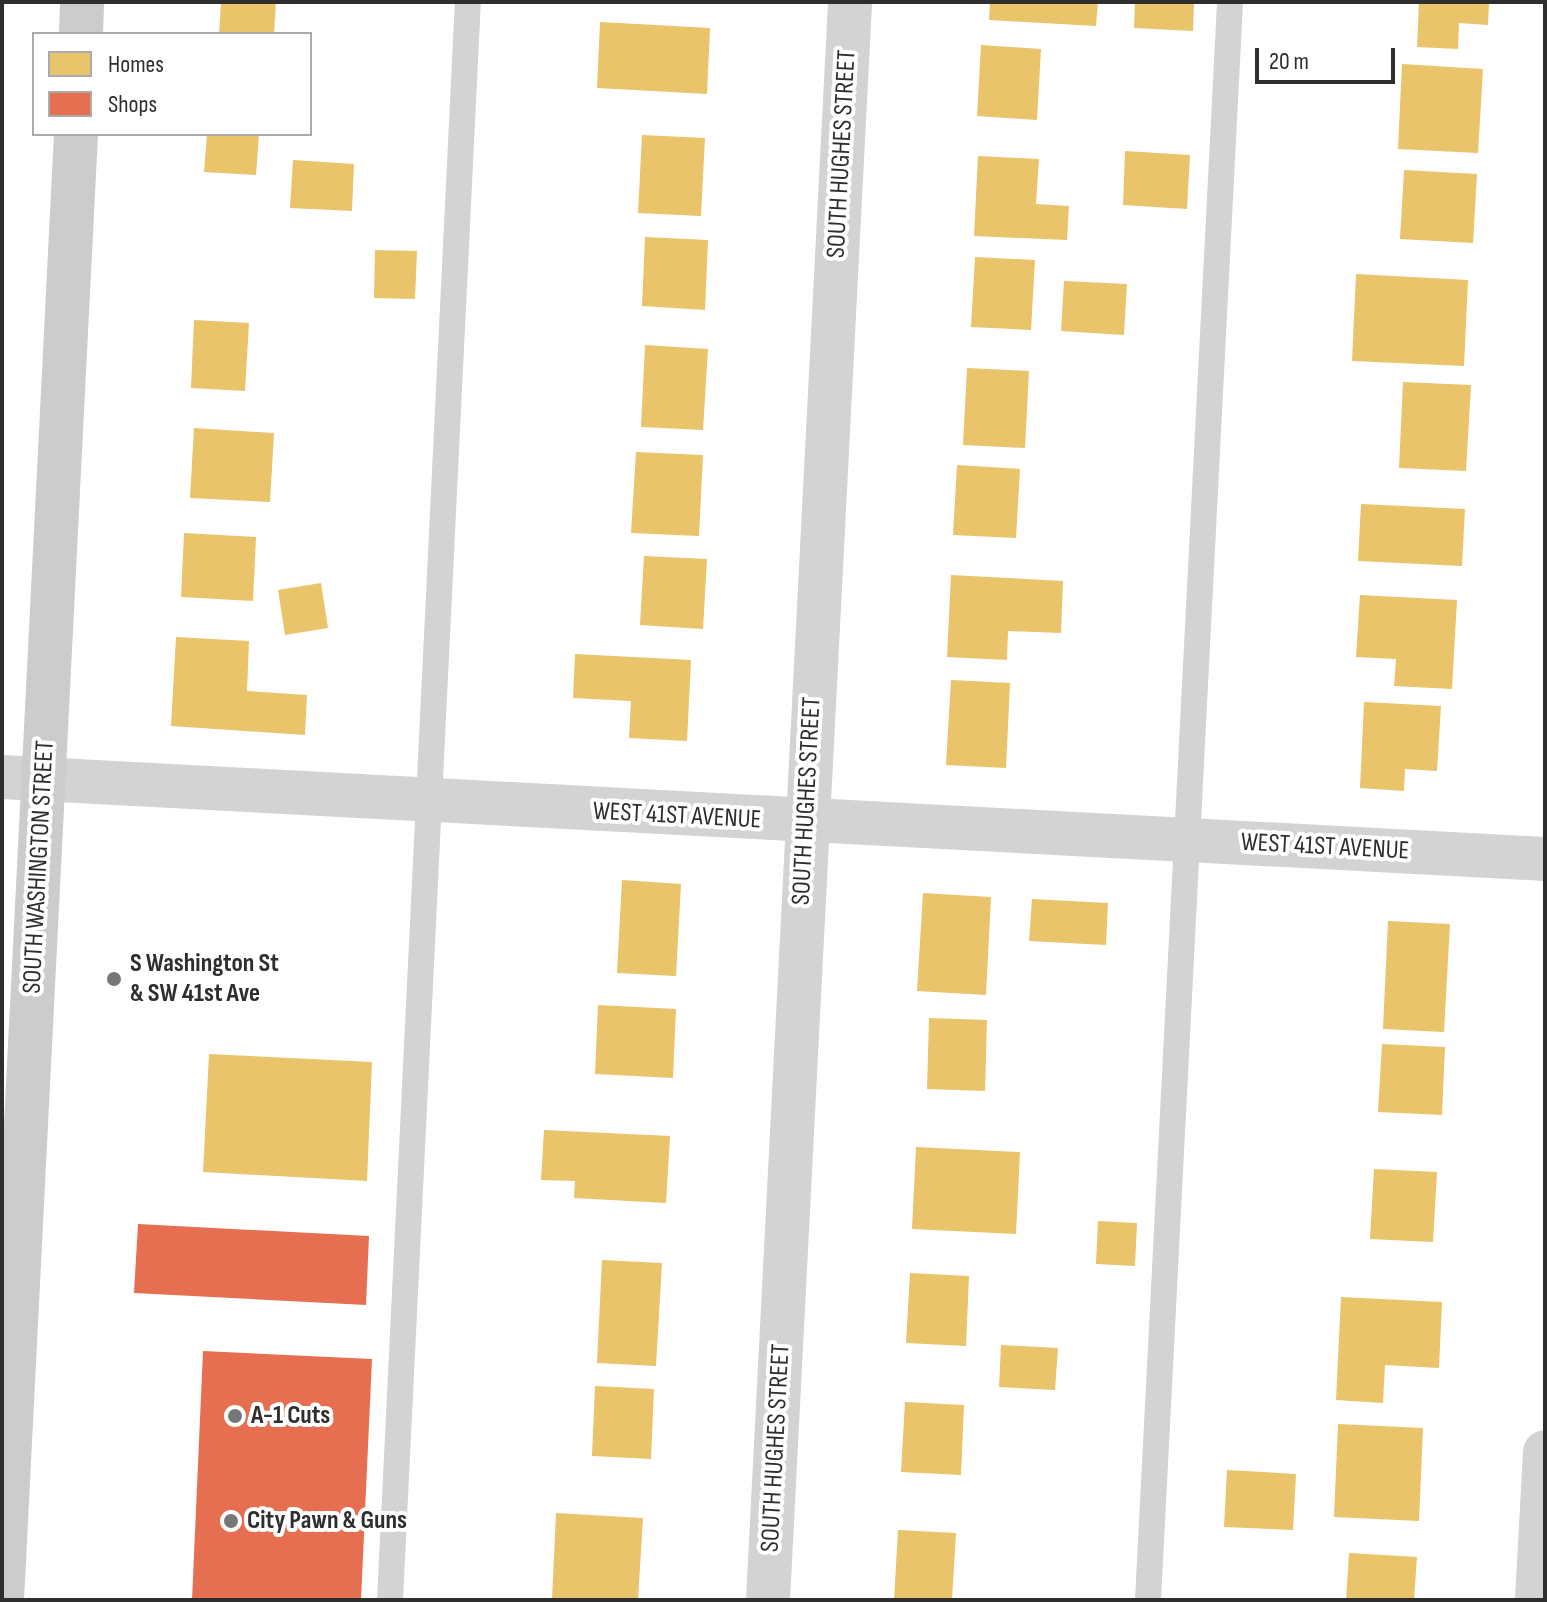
<!DOCTYPE html>
<html>
<head>
<meta charset="utf-8">
<style>
	body { margin:0 }
	#map { position:relative; width:1547px; height:1602px; overflow:hidden; background:#fff; font-family:"Sofia Sans Condensed",sans-serif }
	div>[style] { position:absolute }
	[style*='--x'] { left:calc(var(--x)*1px); top:calc(var(--y)*1px); width:calc(var(--w)*1px); rotate:calc(var(--a)*1deg) }
	.homes>* { inset:0; background:#e9c46a }
	.shops>* { inset:0; background:#e76f51 }
	.service>* { height:26px; margin:-13px; padding:0 13px; transform-origin:13px; border-radius:13px; background:#d3d3d3 }
	.minor>* { height:44px; margin:-22px; padding:0 22px; transform-origin:22px; border-radius:22px; background:#d3d3d3 }
	.secondary>* { height:44px; margin:-22px; padding:0 22px; transform-origin:22px; border-radius:22px; background:#ccc }
	.dots>* { width:22px; height:22px; translate:-50% -50%; box-sizing:border-box; border:4px solid #fff; border-radius:50% }
	span { translate:-50% -50%; white-space:nowrap; text-align:center; line-height:1.15; -webkit-text-stroke:8px #fff; paint-order:stroke }
	.street-label { font-size:26px; color:#2e2e2e }
	.poi-label { font-size:26px; color:#2e2e2e; font-weight:700 }
	.left { translate:0 -50%; text-align:left }
	.frame { position:absolute; inset:0; border:4px solid #2e2e2e; pointer-events:none }
	.legend { position:absolute; left:32px; top:32px; width:280px; height:104px; box-sizing:border-box; background:#fff; border:2px solid #ababab; margin:0; padding:10px 14px; list-style:none; font-size:24px; color:#2e2e2e }
	.legend li { display:flex; align-items:center; gap:16px; height:40px }
	.legend b { width:40px; border:2px solid #ababab }
	.scale { position:absolute; left:1255px; top:48px; width:140px; height:36px; box-sizing:border-box; border:4px solid #2e2e2e; border-top:0; padding-left:10px; font-size:24px; line-height:28px; white-space:nowrap; color:#2e2e2e; -webkit-text-stroke:6px #fff; paint-order:stroke }
</style>
</head>
<body>
<div id="map">
	<div class="homes">
		<div style="clip-path:polygon(221px 2px,276px 3px,274px 34px,219px 34px)"></div>
		<div style="clip-path:polygon(990px 2px,1098px 2px,1096px 26px,989px 20px)"></div>
		<div style="clip-path:polygon(1135px 2px,1194px 2px,1193px 31px,1134px 28px)"></div>
		<div style="clip-path:polygon(1419px 2px,1489px 2px,1488px 25px,1459px 23px,1458px 49px,1417px 47px)"></div>
		<div style="clip-path:polygon(600px 22px,710px 28px,707px 94px,597px 88px)"></div>
		<div style="clip-path:polygon(981px 45px,1041px 49px,1037px 120px,977px 116px)"></div>
		<div style="clip-path:polygon(1402px 64px,1483px 69px,1478px 153px,1398px 149px)"></div>
		<div style="clip-path:polygon(207px 134px,259px 134px,256px 175px,204px 172px)"></div>
		<div style="clip-path:polygon(642px 135px,705px 138px,701px 216px,638px 213px)"></div>
		<div style="clip-path:polygon(1125px 151px,1190px 155px,1187px 209px,1123px 205px)"></div>
		<div style="clip-path:polygon(978px 156px,1039px 159px,1036px 204px,1069px 206px,1067px 240px,974px 236px)"></div>
		<div style="clip-path:polygon(293px 160px,354px 164px,352px 211px,290px 208px)"></div>
		<div style="clip-path:polygon(1404px 170px,1477px 174px,1473px 243px,1400px 239px)"></div>
		<div style="clip-path:polygon(645px 237px,708px 240px,705px 310px,642px 306px)"></div>
		<div style="clip-path:polygon(375px 250px,417px 251px,415px 299px,374px 298px)"></div>
		<div style="clip-path:polygon(975px 257px,1035px 260px,1031px 330px,971px 327px)"></div>
		<div style="clip-path:polygon(1356px 274px,1468px 280px,1464px 366px,1352px 361px)"></div>
		<div style="clip-path:polygon(1064px 281px,1127px 284px,1124px 335px,1061px 331px)"></div>
		<div style="clip-path:polygon(194px 320px,249px 323px,245px 391px,191px 388px)"></div>
		<div style="clip-path:polygon(645px 345px,708px 349px,703px 430px,641px 427px)"></div>
		<div style="clip-path:polygon(967px 368px,1029px 371px,1025px 448px,963px 445px)"></div>
		<div style="clip-path:polygon(1403px 382px,1471px 385px,1466px 471px,1399px 468px)"></div>
		<div style="clip-path:polygon(194px 428px,274px 433px,270px 502px,190px 498px)"></div>
		<div style="clip-path:polygon(636px 452px,703px 455px,699px 536px,631px 533px)"></div>
		<div style="clip-path:polygon(957px 465px,1020px 469px,1016px 538px,953px 535px)"></div>
		<div style="clip-path:polygon(1361px 504px,1465px 509px,1462px 566px,1358px 561px)"></div>
		<div style="clip-path:polygon(184px 533px,256px 537px,253px 601px,181px 597px)"></div>
		<div style="clip-path:polygon(644px 556px,707px 559px,703px 629px,640px 625px)"></div>
		<div style="clip-path:polygon(951px 575px,1063px 581px,1061px 633px,1008px 631px,1007px 660px,947px 657px)"></div>
		<div style="clip-path:polygon(321px 583px,328px 628px,285px 635px,278px 590px)"></div>
		<div style="clip-path:polygon(1360px 595px,1457px 600px,1452px 689px,1394px 686px,1396px 659px,1356px 657px)"></div>
		<div style="clip-path:polygon(176px 637px,249px 641px,247px 691px,307px 695px,305px 735px,171px 726px)"></div>
		<div style="clip-path:polygon(575px 654px,691px 660px,687px 741px,629px 738px,631px 701px,573px 698px)"></div>
		<div style="clip-path:polygon(951px 680px,1010px 683px,1006px 768px,946px 765px)"></div>
		<div style="clip-path:polygon(1364px 702px,1441px 706px,1437px 771px,1405px 769px,1404px 791px,1360px 788px)"></div>
		<div style="clip-path:polygon(622px 880px,681px 884px,676px 976px,617px 973px)"></div>
		<div style="clip-path:polygon(923px 893px,991px 897px,986px 995px,917px 991px)"></div>
		<div style="clip-path:polygon(1032px 899px,1108px 903px,1106px 945px,1029px 941px)"></div>
		<div style="clip-path:polygon(1388px 921px,1450px 924px,1444px 1032px,1383px 1029px)"></div>
		<div style="clip-path:polygon(598px 1005px,676px 1009px,673px 1078px,595px 1074px)"></div>
		<div style="clip-path:polygon(929px 1018px,987px 1020px,985px 1091px,927px 1089px)"></div>
		<div style="clip-path:polygon(1382px 1044px,1445px 1047px,1442px 1115px,1378px 1112px)"></div>
		<div style="clip-path:polygon(209px 1054px,372px 1062px,367px 1181px,203px 1172px)"></div>
		<div style="clip-path:polygon(544px 1130px,670px 1136px,666px 1203px,574px 1198px,575px 1181px,541px 1180px)"></div>
		<div style="clip-path:polygon(916px 1147px,1020px 1152px,1016px 1234px,912px 1229px)"></div>
		<div style="clip-path:polygon(1374px 1169px,1437px 1172px,1433px 1242px,1370px 1239px)"></div>
		<div style="clip-path:polygon(1098px 1221px,1137px 1223px,1135px 1266px,1096px 1264px)"></div>
		<div style="clip-path:polygon(602px 1260px,662px 1263px,656px 1366px,597px 1363px)"></div>
		<div style="clip-path:polygon(910px 1273px,969px 1276px,966px 1346px,906px 1343px)"></div>
		<div style="clip-path:polygon(1341px 1297px,1442px 1302px,1439px 1368px,1385px 1365px,1383px 1403px,1336px 1400px)"></div>
		<div style="clip-path:polygon(1001px 1345px,1058px 1348px,1055px 1390px,999px 1387px)"></div>
		<div style="clip-path:polygon(595px 1386px,654px 1389px,651px 1459px,592px 1456px)"></div>
		<div style="clip-path:polygon(905px 1402px,964px 1405px,961px 1475px,901px 1472px)"></div>
		<div style="clip-path:polygon(1338px 1424px,1423px 1428px,1419px 1521px,1334px 1517px)"></div>
		<div style="clip-path:polygon(1227px 1470px,1296px 1474px,1293px 1530px,1224px 1527px)"></div>
		<div style="clip-path:polygon(556px 1513px,643px 1518px,638px 1600px,552px 1600px)"></div>
		<div style="clip-path:polygon(898px 1530px,956px 1533px,952px 1600px,894px 1600px)"></div>
		<div style="clip-path:polygon(1349px 1553px,1417px 1557px,1414px 1600px,1346px 1600px)"></div>
	</div>
	<div class="shops">
		<div style="clip-path:polygon(138px 1224px,369px 1236px,366px 1305px,134px 1293px)"></div>
		<div style="clip-path:polygon(203px 1351px,372px 1359px,361px 1600px,192px 1600px)"></div>
	</div>
	<div class="service">
		<div style="--x:390;--y:1600;--w:1600;--a:-87.21"></div>
		<div style="--x:1148;--y:1600;--w:1600;--a:-87.06"></div>
	</div>
	<div class="minor">
		<div style="--x:2;--y:777;--w:1545;--a:3.04"></div>
		<div style="--x:768;--y:1600;--w:1600;--a:-87.06"></div>
		<div style="--x:1537;--y:1600;--w:148;--a:-86.9"></div>
	</div>
	<div class="secondary">
		<div style="--x:81;--y:34;--w:32;--a:-88"></div>
		<div style="--x:2;--y:1600;--w:1468;--a:-87.11"></div>
	</div>
	<div class="dots">
		<div style="left:114px;top:979px;background:#777"></div>
		<div style="left:235px;top:1416px;background:#777"></div>
		<div style="left:231px;top:1521px;background:#777"></div>
	</div>
	<div class="street-label">
		<span style="left:842px;top:154px;rotate:-87deg">SOUTH HUGHES STREET</span>
		<span style="left:807px;top:801px;rotate:-87deg">SOUTH HUGHES STREET</span>
		<span style="left:677px;top:816px;rotate:3deg">WEST 41ST AVENUE</span>
		<span style="left:1325px;top:847px;rotate:3deg">WEST 41ST AVENUE</span>
		<span style="left:39px;top:867px;rotate:-87deg">SOUTH WASHINGTON STREET</span>
		<span style="left:776px;top:1448px;rotate:-87deg">SOUTH HUGHES STREET</span>
	</div>
	<div class="poi-label">
		<span class="left" style="left:130px;top:979px">S Washington St<br>&amp; SW 41st Ave</span>
		<span class="left" style="left:251px;top:1416px">A-1 Cuts</span>
		<span class="left" style="left:247px;top:1521px">City Pawn &amp; Guns</span>
	</div>
	<div class="frame"></div>
	<ul class="legend">
	<li><b style="height:22px;background:#e9c46a"></b>Homes</li>
	<li><b style="height:22px;background:#e76f51"></b>Shops</li>
	</ul>
	<div class="scale">20 m</div>
</div>
</body>
</html>
